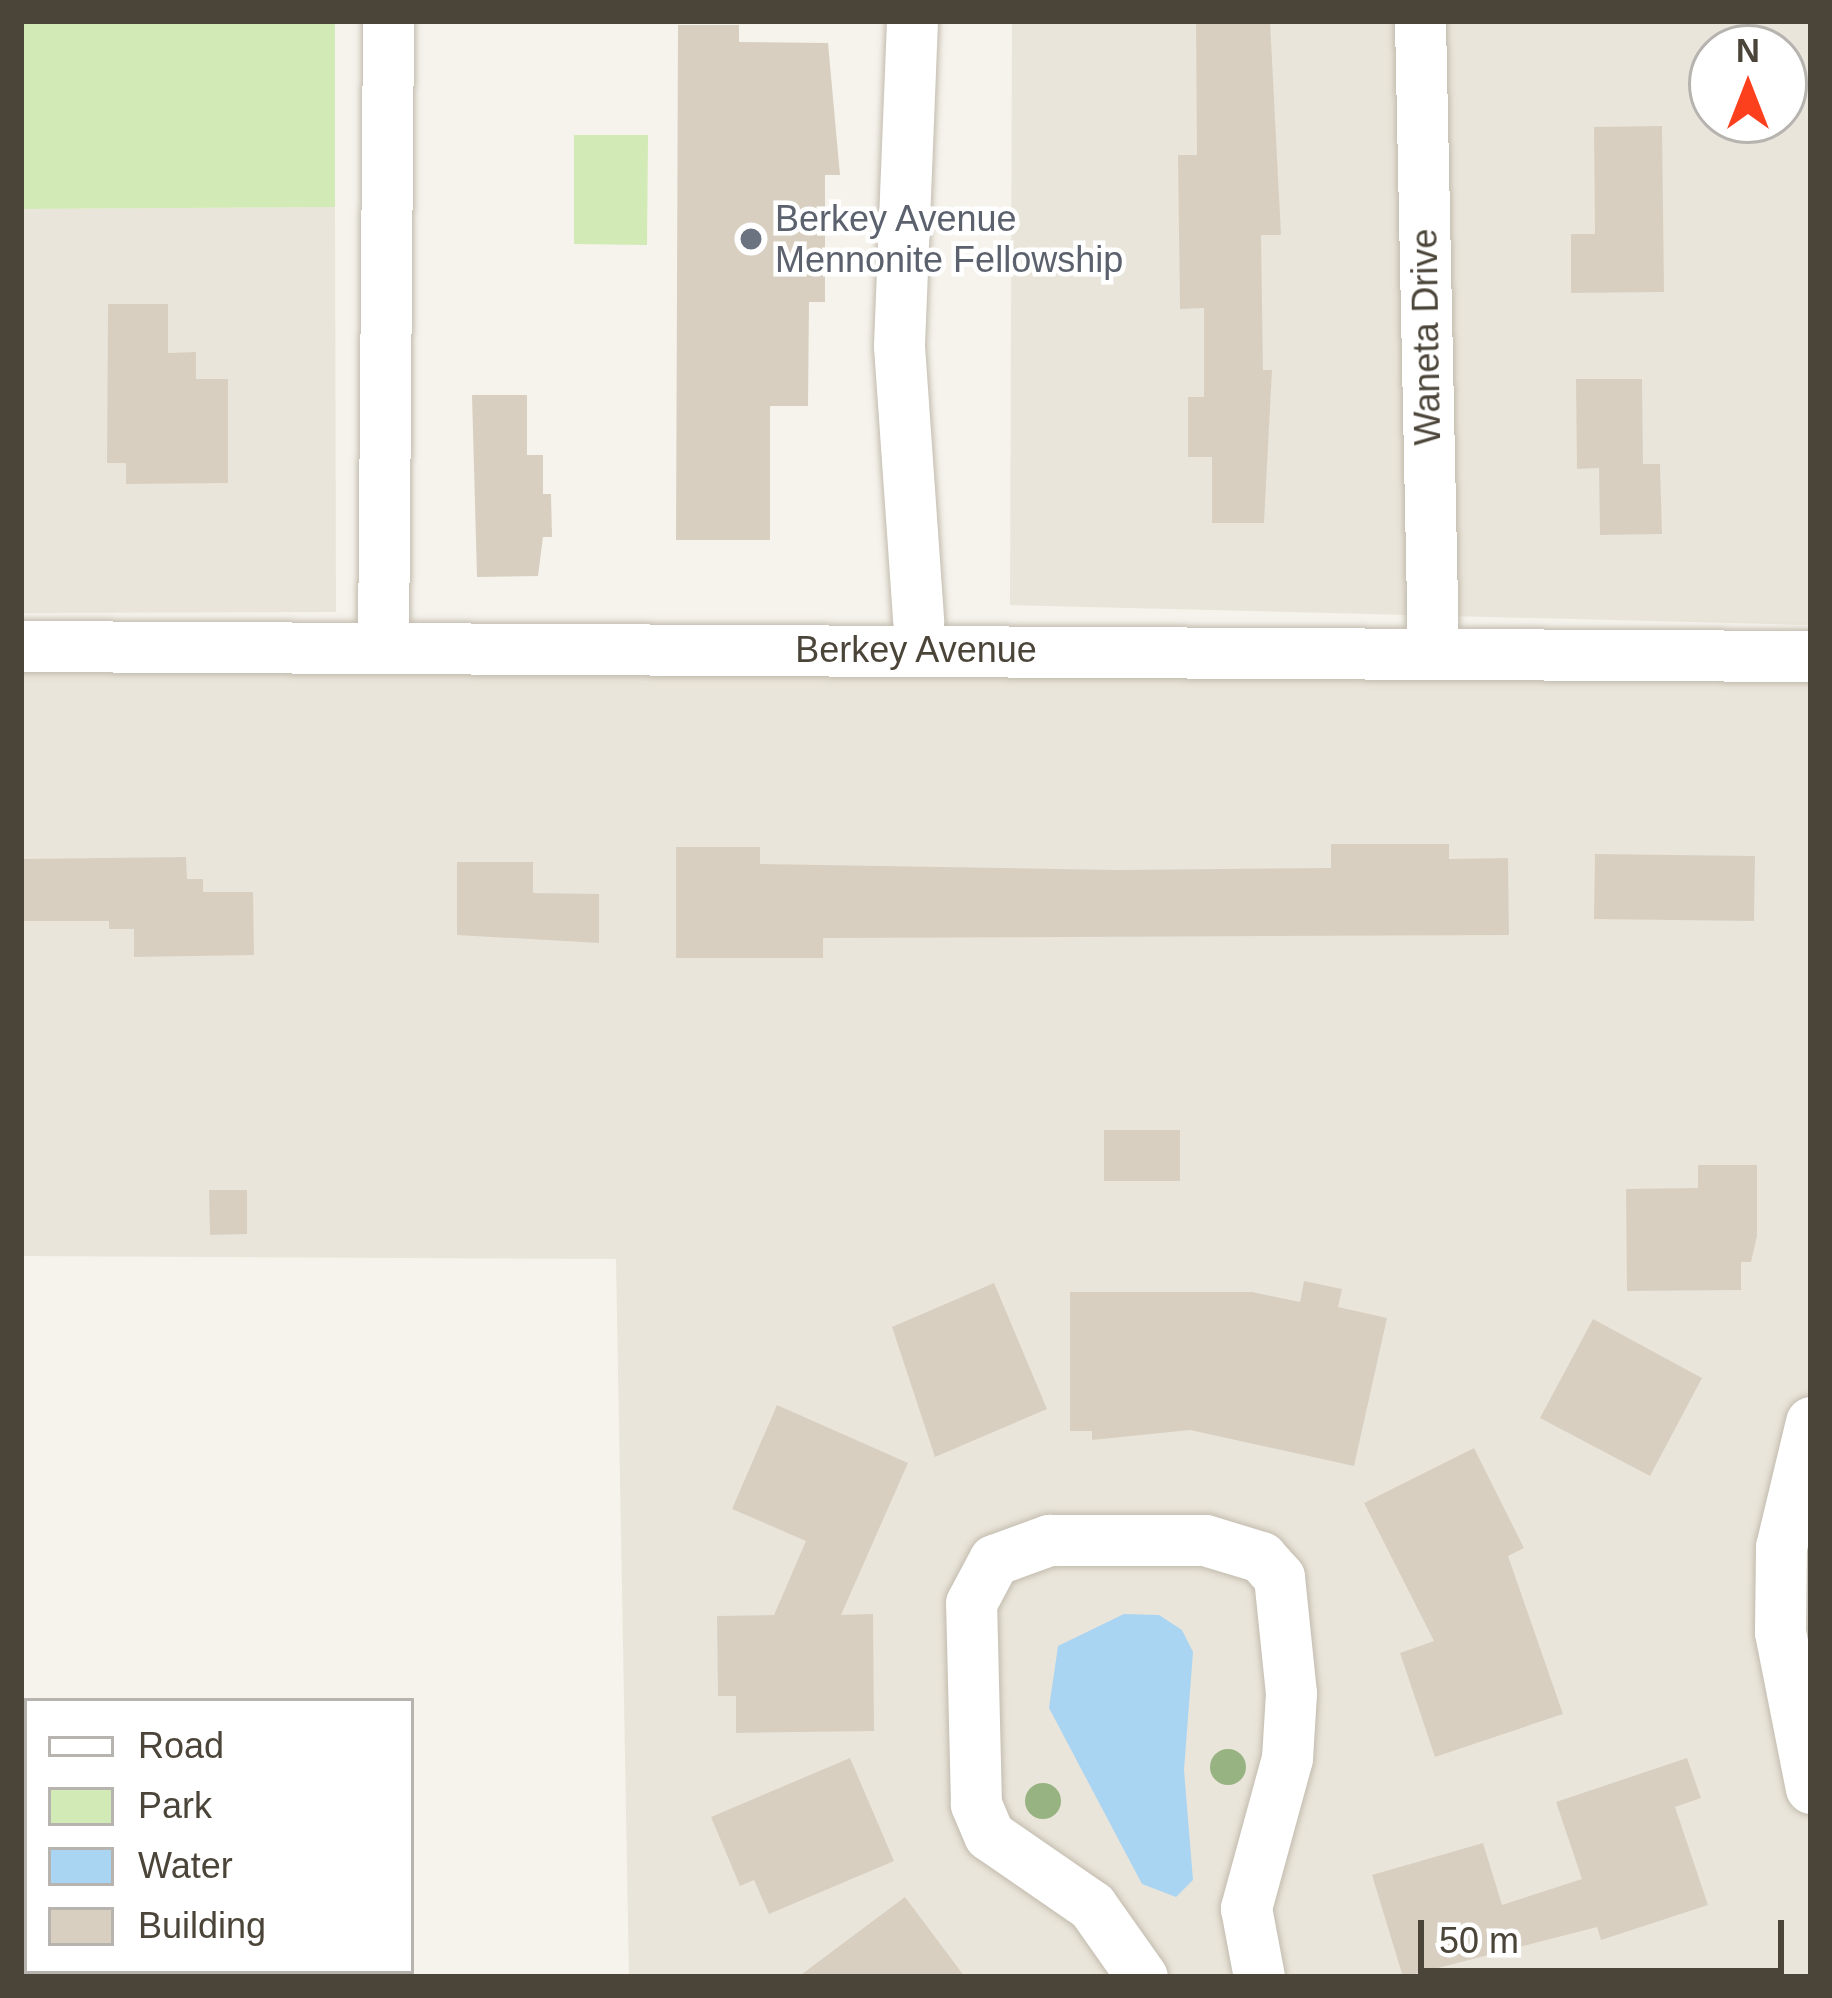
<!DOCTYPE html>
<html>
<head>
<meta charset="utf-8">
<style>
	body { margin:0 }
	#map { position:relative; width:1832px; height:1998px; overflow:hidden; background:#f6f3ec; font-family:Helvetica,sans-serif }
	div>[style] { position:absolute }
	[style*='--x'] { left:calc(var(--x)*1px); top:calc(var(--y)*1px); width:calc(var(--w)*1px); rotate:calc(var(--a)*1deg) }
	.residential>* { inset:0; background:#eae5da }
	.green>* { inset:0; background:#d2eab5 }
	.water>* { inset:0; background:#a9d4f2 }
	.building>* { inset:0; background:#d8cfc1 }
	.roads { filter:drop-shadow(0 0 3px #c2bbae) drop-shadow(0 0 3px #c2bbae) }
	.minor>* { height:51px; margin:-25.5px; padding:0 25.5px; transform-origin:25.5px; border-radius:25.5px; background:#fff }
	.trees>* { width:36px; height:36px; margin:-18px; border-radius:50%; background:#97b381 }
	.dots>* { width:33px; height:33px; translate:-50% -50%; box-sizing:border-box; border:6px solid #fff; border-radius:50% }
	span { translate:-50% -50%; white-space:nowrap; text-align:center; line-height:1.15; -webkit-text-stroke:9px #fff; paint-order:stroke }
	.worship-label { font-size:36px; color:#5b616d }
	.left { translate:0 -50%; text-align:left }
	.street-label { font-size:36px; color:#4b4439 }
	.frame { position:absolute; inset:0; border:24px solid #4b4439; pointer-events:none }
	.legend { position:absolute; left:24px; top:1698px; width:390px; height:276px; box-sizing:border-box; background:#fff; border:3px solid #b7b4b0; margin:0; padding:15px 21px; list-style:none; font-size:36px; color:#4b4439 }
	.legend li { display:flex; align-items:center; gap:24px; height:60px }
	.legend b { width:60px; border:3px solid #b7b4b0 }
	.north { position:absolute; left:1688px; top:24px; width:120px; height:120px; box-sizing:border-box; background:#fff; border:3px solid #b7b4b0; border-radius:50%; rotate:0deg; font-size:33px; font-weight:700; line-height:48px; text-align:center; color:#4b4439 }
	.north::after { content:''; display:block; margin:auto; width:42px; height:54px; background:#fc3f1d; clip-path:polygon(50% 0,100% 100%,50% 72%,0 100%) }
	.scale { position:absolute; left:1418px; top:1920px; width:366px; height:54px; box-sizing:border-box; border:6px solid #4b4439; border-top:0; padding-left:15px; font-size:36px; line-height:42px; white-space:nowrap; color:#4b4439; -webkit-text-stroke:9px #fff; paint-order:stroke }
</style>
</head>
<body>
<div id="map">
	<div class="residential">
		<div style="clip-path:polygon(evenodd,1012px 21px,1811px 21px,1811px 625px,1010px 605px,1012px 21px,1712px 48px,1784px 48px,1784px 120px,1712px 120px,1712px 48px)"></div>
		<div style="clip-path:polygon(335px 207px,336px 612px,21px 613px,21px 209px)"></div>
		<div style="clip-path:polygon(21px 667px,1811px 667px,1811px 1977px,629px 1977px,616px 1259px,21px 1256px)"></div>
	</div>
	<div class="green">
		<div style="clip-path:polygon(21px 21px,335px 21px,335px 207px,21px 209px)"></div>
		<div style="clip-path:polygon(574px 135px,648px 135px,647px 245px,574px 244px)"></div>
	</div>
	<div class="water">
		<div style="clip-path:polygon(1124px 1614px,1159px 1615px,1182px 1630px,1193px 1652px,1184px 1770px,1193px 1880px,1176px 1897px,1142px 1884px,1049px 1708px,1058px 1646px)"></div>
	</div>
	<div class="building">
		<div style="clip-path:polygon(1196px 21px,1270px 21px,1281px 235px,1261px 235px,1263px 370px,1272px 370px,1264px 523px,1212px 523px,1212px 457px,1188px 457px,1188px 397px,1204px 397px,1204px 308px,1180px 309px,1178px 155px,1197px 155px)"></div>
		<div style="clip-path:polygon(678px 25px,739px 25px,739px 42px,828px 43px,840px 175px,825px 175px,825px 302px,809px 302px,808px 406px,770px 406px,770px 540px,676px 540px)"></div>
		<div style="clip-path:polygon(1662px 126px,1664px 292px,1571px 293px,1571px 234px,1595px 234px,1594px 127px)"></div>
		<div style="clip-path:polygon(108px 304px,168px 304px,168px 353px,196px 352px,196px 379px,228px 379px,228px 483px,126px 484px,126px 463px,107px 463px)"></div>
		<div style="clip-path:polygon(1576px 379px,1642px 379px,1643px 464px,1660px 464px,1662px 534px,1600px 535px,1599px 468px,1577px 469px)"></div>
		<div style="clip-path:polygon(472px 395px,527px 395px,527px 455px,543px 455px,543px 494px,551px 494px,552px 537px,543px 537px,538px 576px,477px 577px)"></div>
		<div style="clip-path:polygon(1331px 844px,1449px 844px,1449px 859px,1508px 858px,1509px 935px,823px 938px,823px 958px,676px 958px,676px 847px,760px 847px,760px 864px,1118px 870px,1331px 868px)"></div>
		<div style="clip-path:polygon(1595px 854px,1755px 856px,1754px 921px,1594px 919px)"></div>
		<div style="clip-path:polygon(186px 857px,187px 879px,203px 879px,203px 892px,253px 892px,254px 955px,134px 957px,134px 929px,109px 929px,109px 921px,21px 921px,21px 859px)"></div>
		<div style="clip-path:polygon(457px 862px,533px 862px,533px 893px,599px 894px,599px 943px,457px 935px)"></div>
		<div style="clip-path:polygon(1104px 1130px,1180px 1130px,1180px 1181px,1104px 1181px)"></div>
		<div style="clip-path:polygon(1698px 1165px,1757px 1165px,1757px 1236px,1751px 1262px,1741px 1262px,1741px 1290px,1627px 1291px,1626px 1189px,1698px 1188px)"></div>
		<div style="clip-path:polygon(209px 1190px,247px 1190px,247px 1234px,210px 1235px)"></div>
		<div style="clip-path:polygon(1304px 1281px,1342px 1289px,1338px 1307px,1387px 1318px,1354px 1466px,1190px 1430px,1092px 1440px,1092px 1431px,1070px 1431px,1070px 1292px,1252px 1292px,1300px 1302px)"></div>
		<div style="clip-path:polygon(994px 1283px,1047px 1409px,935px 1457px,892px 1327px)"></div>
		<div style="clip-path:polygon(1593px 1319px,1702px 1378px,1650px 1476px,1540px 1418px)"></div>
		<div style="clip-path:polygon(777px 1405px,908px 1463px,841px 1615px,873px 1614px,874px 1731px,736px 1733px,736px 1696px,718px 1696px,717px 1616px,774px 1615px,806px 1541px,732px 1509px)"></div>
		<div style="clip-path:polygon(1474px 1448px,1524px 1548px,1508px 1556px,1563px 1714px,1435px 1757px,1400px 1653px,1434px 1641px,1364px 1503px)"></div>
		<div style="clip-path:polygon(850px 1758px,894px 1861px,769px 1914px,754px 1880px,740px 1886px,711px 1817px)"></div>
		<div style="clip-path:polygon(1687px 1758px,1701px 1798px,1675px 1807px,1708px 1905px,1601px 1940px,1597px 1927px,1403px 1977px,1372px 1875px,1483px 1843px,1502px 1905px,1582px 1879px,1556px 1802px)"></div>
		<div style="clip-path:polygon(905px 1897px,965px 1977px,798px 1977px)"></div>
	</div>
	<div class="roads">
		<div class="minor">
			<div style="--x:912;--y:21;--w:325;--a:92.3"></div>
			<div style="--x:899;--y:346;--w:276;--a:86"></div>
			<div style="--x:1420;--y:21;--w:632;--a:88.82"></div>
			<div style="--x:21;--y:646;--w:1790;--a:0.32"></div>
			<div style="--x:383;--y:648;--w:627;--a:-89.54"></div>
			<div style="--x:1811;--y:1422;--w:129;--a:103.5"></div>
			<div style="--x:1781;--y:1547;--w:85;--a:90.7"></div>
			<div style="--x:1780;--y:1632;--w:159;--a:78.8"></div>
			<div style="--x:1142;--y:1977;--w:87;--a:-125.2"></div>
			<div style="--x:1092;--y:1906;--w:125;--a:-145.4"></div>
			<div style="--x:989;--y:1835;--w:34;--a:-113"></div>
			<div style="--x:976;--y:1804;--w:201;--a:-91.4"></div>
			<div style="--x:971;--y:1603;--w:49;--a:-61.9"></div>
			<div style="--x:994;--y:1560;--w:59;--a:-20"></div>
			<div style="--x:1049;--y:1540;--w:156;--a:0"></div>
			<div style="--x:1205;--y:1540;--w:59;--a:16.9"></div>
			<div style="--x:1261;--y:1557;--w:27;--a:48"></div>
			<div style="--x:1279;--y:1577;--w:117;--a:84.1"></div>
			<div style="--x:1291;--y:1693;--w:65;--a:93.5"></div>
			<div style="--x:1287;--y:1758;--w:156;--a:105.3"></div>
			<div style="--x:1246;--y:1908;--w:70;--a:79.3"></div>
		</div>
	</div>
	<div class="trees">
		<div style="left:1228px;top:1767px"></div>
		<div style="left:1043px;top:1801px"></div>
	</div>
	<div class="dots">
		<div style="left:751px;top:239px;background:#6b7280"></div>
	</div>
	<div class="worship-label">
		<span class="left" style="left:775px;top:239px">Berkey Avenue<br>Mennonite Fellowship</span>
	</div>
	<div class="street-label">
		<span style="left:1426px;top:337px;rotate:-91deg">Waneta Drive</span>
		<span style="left:916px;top:650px">Berkey Avenue</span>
	</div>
	<div class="frame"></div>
	<ul class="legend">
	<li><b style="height:15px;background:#fff"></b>Road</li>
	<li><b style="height:33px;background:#d2eab5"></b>Park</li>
	<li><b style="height:33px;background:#a9d4f2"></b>Water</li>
	<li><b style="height:33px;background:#d8cfc1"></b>Building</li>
	</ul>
	<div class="north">N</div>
	<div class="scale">50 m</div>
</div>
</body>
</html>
